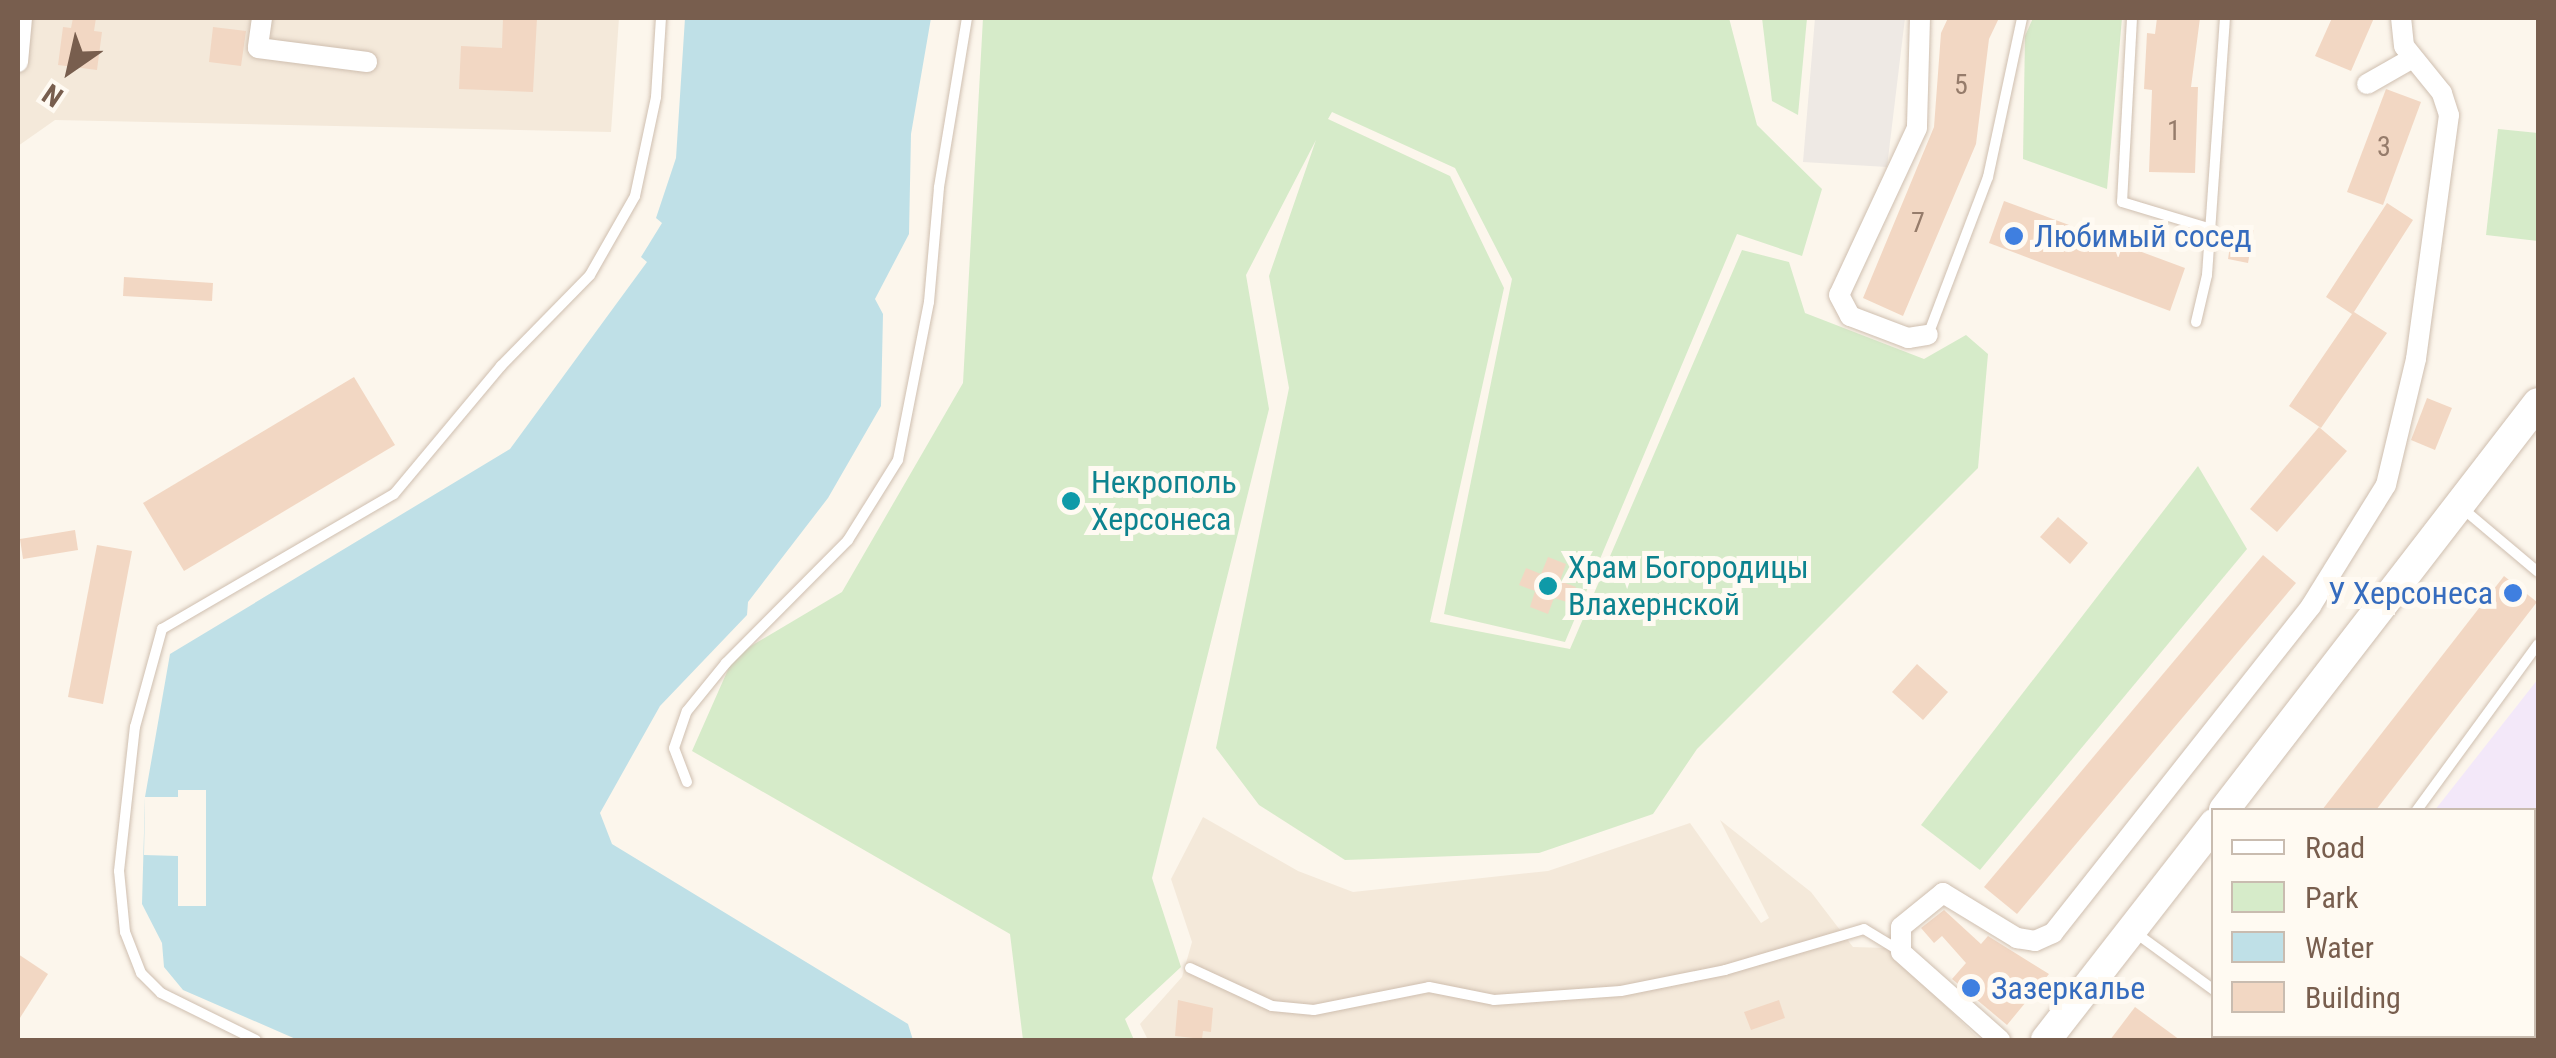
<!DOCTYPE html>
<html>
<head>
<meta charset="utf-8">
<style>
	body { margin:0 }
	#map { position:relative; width:2556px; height:1058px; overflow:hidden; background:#fcf6ec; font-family:"Roboto Condensed",sans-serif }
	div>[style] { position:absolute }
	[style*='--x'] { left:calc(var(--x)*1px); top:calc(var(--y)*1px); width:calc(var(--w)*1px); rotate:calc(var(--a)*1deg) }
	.residential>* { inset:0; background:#f4e9da }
	.industrial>* { inset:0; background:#eee9e4 }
	.education>* { inset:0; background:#f3e8f9 }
	.green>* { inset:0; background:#d6ebc9 }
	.water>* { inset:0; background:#bfe0e7 }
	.pier>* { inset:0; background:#fcf6ec }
	.building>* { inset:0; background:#f2d7c3 }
	.roads { filter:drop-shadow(0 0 2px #cfbfb0) drop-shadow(0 0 2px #cfbfb0) }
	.service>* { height:10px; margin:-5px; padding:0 5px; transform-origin:5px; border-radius:5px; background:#fff }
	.minor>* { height:20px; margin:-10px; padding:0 10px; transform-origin:10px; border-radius:10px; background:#fff }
	.secondary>* { height:30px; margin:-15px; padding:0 15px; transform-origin:15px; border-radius:15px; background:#fff }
	.dots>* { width:28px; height:28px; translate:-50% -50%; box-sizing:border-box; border:5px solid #fffaf2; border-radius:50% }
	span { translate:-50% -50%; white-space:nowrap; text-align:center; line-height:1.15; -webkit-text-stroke:10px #fffaf2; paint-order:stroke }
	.number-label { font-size:28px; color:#967c6b }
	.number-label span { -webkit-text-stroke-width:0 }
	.shop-label { font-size:32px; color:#366cbe }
	.left { translate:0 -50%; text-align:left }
	.right { translate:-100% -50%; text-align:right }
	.culture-label { font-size:32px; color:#0d838f }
	.frame { position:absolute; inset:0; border:20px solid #785e4e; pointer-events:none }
	.legend { position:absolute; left:2211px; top:808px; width:325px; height:230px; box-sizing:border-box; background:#fffaf2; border:2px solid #c9bcb0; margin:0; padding:12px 18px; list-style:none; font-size:30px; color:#785e4e }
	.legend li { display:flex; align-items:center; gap:20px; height:50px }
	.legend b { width:50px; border:2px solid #c9bcb0 }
	.north { position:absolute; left:20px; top:20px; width:100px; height:100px; -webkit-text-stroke:8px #fffaf2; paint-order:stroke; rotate:214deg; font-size:28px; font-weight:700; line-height:40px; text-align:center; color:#785e4e }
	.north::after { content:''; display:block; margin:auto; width:35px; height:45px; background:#785e4e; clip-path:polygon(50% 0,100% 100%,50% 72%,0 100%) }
</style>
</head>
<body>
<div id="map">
	<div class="residential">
		<div style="clip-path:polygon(18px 18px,619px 18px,611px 132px,55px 120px,18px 146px)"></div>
		<div style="clip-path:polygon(1203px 817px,1298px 871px,1353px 892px,1548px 871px,1690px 823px,1761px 923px,1769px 918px,1720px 820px,1811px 892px,1853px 947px,1887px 948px,1980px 1040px,1148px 1040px,1140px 1024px,1182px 977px,1192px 942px,1171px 879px)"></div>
	</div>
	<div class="industrial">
		<div style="clip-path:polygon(1815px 18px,1905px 18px,1887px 167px,1803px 162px)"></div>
	</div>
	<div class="education">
		<div style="clip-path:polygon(2538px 679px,2538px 1040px,2387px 1040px,2381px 1036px,2534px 1036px,2534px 810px,2435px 810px)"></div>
	</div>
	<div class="green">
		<div style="clip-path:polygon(983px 18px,1729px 18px,1757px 125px,1822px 189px,1802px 256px,1737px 234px,1565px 642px,1444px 614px,1512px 279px,1455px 168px,1332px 112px,1328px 119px,1450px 176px,1504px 288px,1430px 622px,1570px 649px,1742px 250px,1789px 262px,1805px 313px,1924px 359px,1966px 335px,1988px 354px,1978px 468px,1697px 749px,1653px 814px,1539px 853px,1345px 860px,1259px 805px,1216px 748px,1289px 388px,1269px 276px,1316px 140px,1246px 275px,1269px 409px,1152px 878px,1181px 967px,1125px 1019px,1134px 1040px,1023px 1040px,1010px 934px,692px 751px,734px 656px,842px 592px,963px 383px)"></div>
		<div style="clip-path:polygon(1762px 18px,1807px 18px,1798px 115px,1772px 101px)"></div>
		<div style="clip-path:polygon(2033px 18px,2122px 18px,2107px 189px,2023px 159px,2025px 36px)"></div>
		<div style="clip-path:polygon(2498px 129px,2538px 133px,2538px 241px,2486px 235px)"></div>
		<div style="clip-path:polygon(2198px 466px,2247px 549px,1980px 870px,1921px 825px)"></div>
	</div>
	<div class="water">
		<div style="clip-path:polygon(685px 18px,931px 18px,911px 134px,909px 234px,875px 299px,883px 314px,881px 406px,828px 498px,748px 602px,747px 615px,660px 706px,600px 813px,612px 844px,908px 1024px,913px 1040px,298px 1040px,183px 990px,164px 967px,162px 943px,142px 904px,145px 797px,170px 654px,510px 449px,647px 262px,641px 257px,662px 223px,656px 218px,676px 158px)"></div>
	</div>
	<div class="pier">
		<div style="clip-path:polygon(178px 790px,206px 790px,206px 906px,178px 906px,178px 856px,144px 855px,145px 797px,178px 797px)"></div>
	</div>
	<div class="building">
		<div style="clip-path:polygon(73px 18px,96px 18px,94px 31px,102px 32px,97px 70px,58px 65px,63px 27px,71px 28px)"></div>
		<div style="clip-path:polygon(503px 18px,537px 18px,533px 92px,459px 89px,461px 46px,502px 48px)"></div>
		<div style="clip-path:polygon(1948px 18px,1999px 18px,1989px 39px,1976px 144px,1903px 316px,1863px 298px,1934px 127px,1941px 33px)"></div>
		<div style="clip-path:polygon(2157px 18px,2200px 18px,2191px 87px,2198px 87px,2195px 173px,2149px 172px,2152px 90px,2144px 89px,2147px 33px,2155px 34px)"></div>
		<div style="clip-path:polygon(2332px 18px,2374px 18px,2351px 71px,2315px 56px)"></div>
		<div style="clip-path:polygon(213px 27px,246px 31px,241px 66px,209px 62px)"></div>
		<div style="clip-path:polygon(2386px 89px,2421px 102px,2383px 205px,2347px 192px)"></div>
		<div style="clip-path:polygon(2004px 201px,2185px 268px,2170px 311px,1989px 243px)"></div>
		<div style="clip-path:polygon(2387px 203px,2413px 220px,2354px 312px,2387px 333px,2321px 428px,2289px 406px,2352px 314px,2326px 297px)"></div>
		<div style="clip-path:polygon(2233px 227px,2254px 230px,2248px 263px,2228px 259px)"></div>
		<div style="clip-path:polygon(124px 277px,213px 283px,212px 301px,123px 296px)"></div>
		<div style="clip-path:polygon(354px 377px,395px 445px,184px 571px,143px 503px)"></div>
		<div style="clip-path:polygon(2427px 398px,2452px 408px,2435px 450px,2411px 440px)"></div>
		<div style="clip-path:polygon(2319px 427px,2347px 451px,2277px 532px,2250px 509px)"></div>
		<div style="clip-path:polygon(2058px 517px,2088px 543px,2070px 564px,2040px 537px)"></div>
		<div style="clip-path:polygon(75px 530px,78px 550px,23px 559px,20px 539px)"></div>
		<div style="clip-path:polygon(97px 545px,132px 551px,103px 704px,68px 697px)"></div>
		<div style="clip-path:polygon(2263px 555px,2296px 583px,2017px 914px,1984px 887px)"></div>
		<div style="clip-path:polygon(1548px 557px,1566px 564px,1560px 581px,1576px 587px,1570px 603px,1554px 598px,1548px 614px,1530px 607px,1535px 591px,1519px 585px,1526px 568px,1541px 574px)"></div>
		<div style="clip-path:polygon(2504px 576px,2537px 602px,2376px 810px,2322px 810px)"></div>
		<div style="clip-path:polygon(1917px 664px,1948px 692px,1923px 720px,1892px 692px)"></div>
		<div style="clip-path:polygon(1944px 910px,1981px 944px,1988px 936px,2049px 974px,2007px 1025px,1952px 979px,1966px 963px,1942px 936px,1934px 943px,1921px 928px)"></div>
		<div style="clip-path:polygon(18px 954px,48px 974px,18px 1021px)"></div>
		<div style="clip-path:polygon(1178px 1000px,1213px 1008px,1211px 1032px,1203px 1031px,1202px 1039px,1175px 1036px)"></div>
		<div style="clip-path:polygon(1779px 1000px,1785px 1018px,1751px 1030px,1744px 1012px)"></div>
		<div style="clip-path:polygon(2135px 1007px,2180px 1040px,2110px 1040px)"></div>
	</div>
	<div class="roads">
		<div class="service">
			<div style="--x:2132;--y:18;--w:184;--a:93.1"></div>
			<div style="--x:2122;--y:202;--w:90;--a:16.8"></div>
			<div style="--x:2196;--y:322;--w:48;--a:-76.8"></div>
			<div style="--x:2207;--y:275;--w:258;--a:-86"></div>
			<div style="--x:1928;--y:335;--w:169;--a:-69.2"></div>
			<div style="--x:1988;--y:177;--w:163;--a:-77.9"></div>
			<div style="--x:2462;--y:508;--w:99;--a:40.1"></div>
			<div style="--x:687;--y:782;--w:36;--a:-111"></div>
			<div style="--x:674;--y:748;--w:39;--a:-71"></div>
			<div style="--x:687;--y:711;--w:62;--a:-50.9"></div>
			<div style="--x:726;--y:663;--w:173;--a:-45.2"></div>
			<div style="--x:848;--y:540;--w:94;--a:-58"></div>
			<div style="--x:898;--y:460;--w:161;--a:-78.9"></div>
			<div style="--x:929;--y:302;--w:115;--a:-85"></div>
			<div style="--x:939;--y:187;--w:171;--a:-80.6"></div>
			<div style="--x:2417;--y:810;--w:205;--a:-53.9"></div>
			<div style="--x:2133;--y:931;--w:100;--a:36.1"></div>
			<div style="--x:1190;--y:968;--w:90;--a:24.9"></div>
			<div style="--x:1272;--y:1006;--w:42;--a:5.4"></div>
			<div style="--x:1314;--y:1010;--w:117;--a:-11.3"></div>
			<div style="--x:1429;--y:987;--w:66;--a:11.3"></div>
			<div style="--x:1494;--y:1000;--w:127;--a:-4.1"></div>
			<div style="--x:1621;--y:991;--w:106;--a:-11.4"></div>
			<div style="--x:1725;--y:970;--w:145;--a:-16.4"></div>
			<div style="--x:1864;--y:929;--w:42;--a:31.4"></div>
			<div style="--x:256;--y:1040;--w:106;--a:-153.7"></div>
			<div style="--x:161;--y:993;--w:28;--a:-135"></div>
			<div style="--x:141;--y:973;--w:44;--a:-111.3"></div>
			<div style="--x:125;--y:932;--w:61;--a:-95.6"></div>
			<div style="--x:119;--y:871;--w:145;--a:-83.7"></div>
			<div style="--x:135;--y:727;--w:102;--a:-74.6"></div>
			<div style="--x:162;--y:629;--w:268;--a:-30.2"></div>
			<div style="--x:394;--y:494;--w:167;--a:-50.1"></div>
			<div style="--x:501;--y:366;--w:127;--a:-45.6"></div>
			<div style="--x:590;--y:275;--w:91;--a:-60.3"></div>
			<div style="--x:635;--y:196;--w:101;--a:-78"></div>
			<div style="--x:656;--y:97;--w:79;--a:-86.4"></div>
		</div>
		<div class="minor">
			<div style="--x:262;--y:18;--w:30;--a:98"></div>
			<div style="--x:258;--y:48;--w:110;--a:7.3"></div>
			<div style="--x:1920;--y:18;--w:110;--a:91.6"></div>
			<div style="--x:1917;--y:128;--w:184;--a:115"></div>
			<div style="--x:1839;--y:295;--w:24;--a:62"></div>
			<div style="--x:1850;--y:316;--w:62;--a:20.8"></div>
			<div style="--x:1908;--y:338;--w:20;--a:-9"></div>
			<div style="--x:18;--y:62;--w:44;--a:-84.8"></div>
			<div style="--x:2367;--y:84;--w:51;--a:-29.6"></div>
			<div style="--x:2000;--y:1040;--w:132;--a:-138.4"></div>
			<div style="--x:1901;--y:952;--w:25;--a:-90"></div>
			<div style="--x:1901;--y:927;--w:54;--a:-39"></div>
			<div style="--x:1943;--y:893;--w:87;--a:31.3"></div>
			<div style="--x:2017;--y:938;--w:18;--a:9"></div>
			<div style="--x:2035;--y:941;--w:20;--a:-24"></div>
			<div style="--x:2053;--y:933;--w:417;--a:-51.7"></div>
			<div style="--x:2311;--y:606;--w:142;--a:-58.2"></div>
			<div style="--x:2386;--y:485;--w:130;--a:-76.6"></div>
			<div style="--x:2416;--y:359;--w:246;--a:-82.3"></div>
			<div style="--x:2449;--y:115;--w:23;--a:-108"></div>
			<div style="--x:2442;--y:93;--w:60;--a:-129"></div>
			<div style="--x:2404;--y:46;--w:28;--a:-96"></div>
		</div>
		<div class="secondary">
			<div style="--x:2224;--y:810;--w:514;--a:-52.35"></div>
			<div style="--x:2046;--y:1040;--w:274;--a:-52.1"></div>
		</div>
	</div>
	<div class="dots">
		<div style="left:2014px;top:236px;background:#3f7fe0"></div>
		<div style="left:1071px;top:501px;background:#0f9aa8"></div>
		<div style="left:1548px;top:586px;background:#0f9aa8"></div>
		<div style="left:2513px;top:593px;background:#3f7fe0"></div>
		<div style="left:1971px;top:988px;background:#3f7fe0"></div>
	</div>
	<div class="number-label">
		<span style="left:1961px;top:85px">5</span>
		<span style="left:2174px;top:131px">1</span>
		<span style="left:2384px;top:147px">3</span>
		<span style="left:1918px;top:223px">7</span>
	</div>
	<div class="shop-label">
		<span class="left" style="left:2034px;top:236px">Любимый сосед</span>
		<span class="right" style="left:2493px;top:593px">У Херсонеса</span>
		<span class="left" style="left:1991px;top:988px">Зазеркалье</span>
	</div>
	<div class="culture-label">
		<span class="left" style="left:1091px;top:501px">Некрополь<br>Херсонеса</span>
		<span class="left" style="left:1568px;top:586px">Храм Богородицы<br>Влахернской</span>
	</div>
	<div class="frame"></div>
	<ul class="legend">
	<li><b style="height:12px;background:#fff"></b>Road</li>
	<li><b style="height:28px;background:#d6ebc9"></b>Park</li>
	<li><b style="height:28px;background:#bfe0e7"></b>Water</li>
	<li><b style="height:28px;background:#f2d7c3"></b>Building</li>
	</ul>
	<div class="north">N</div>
</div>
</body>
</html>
